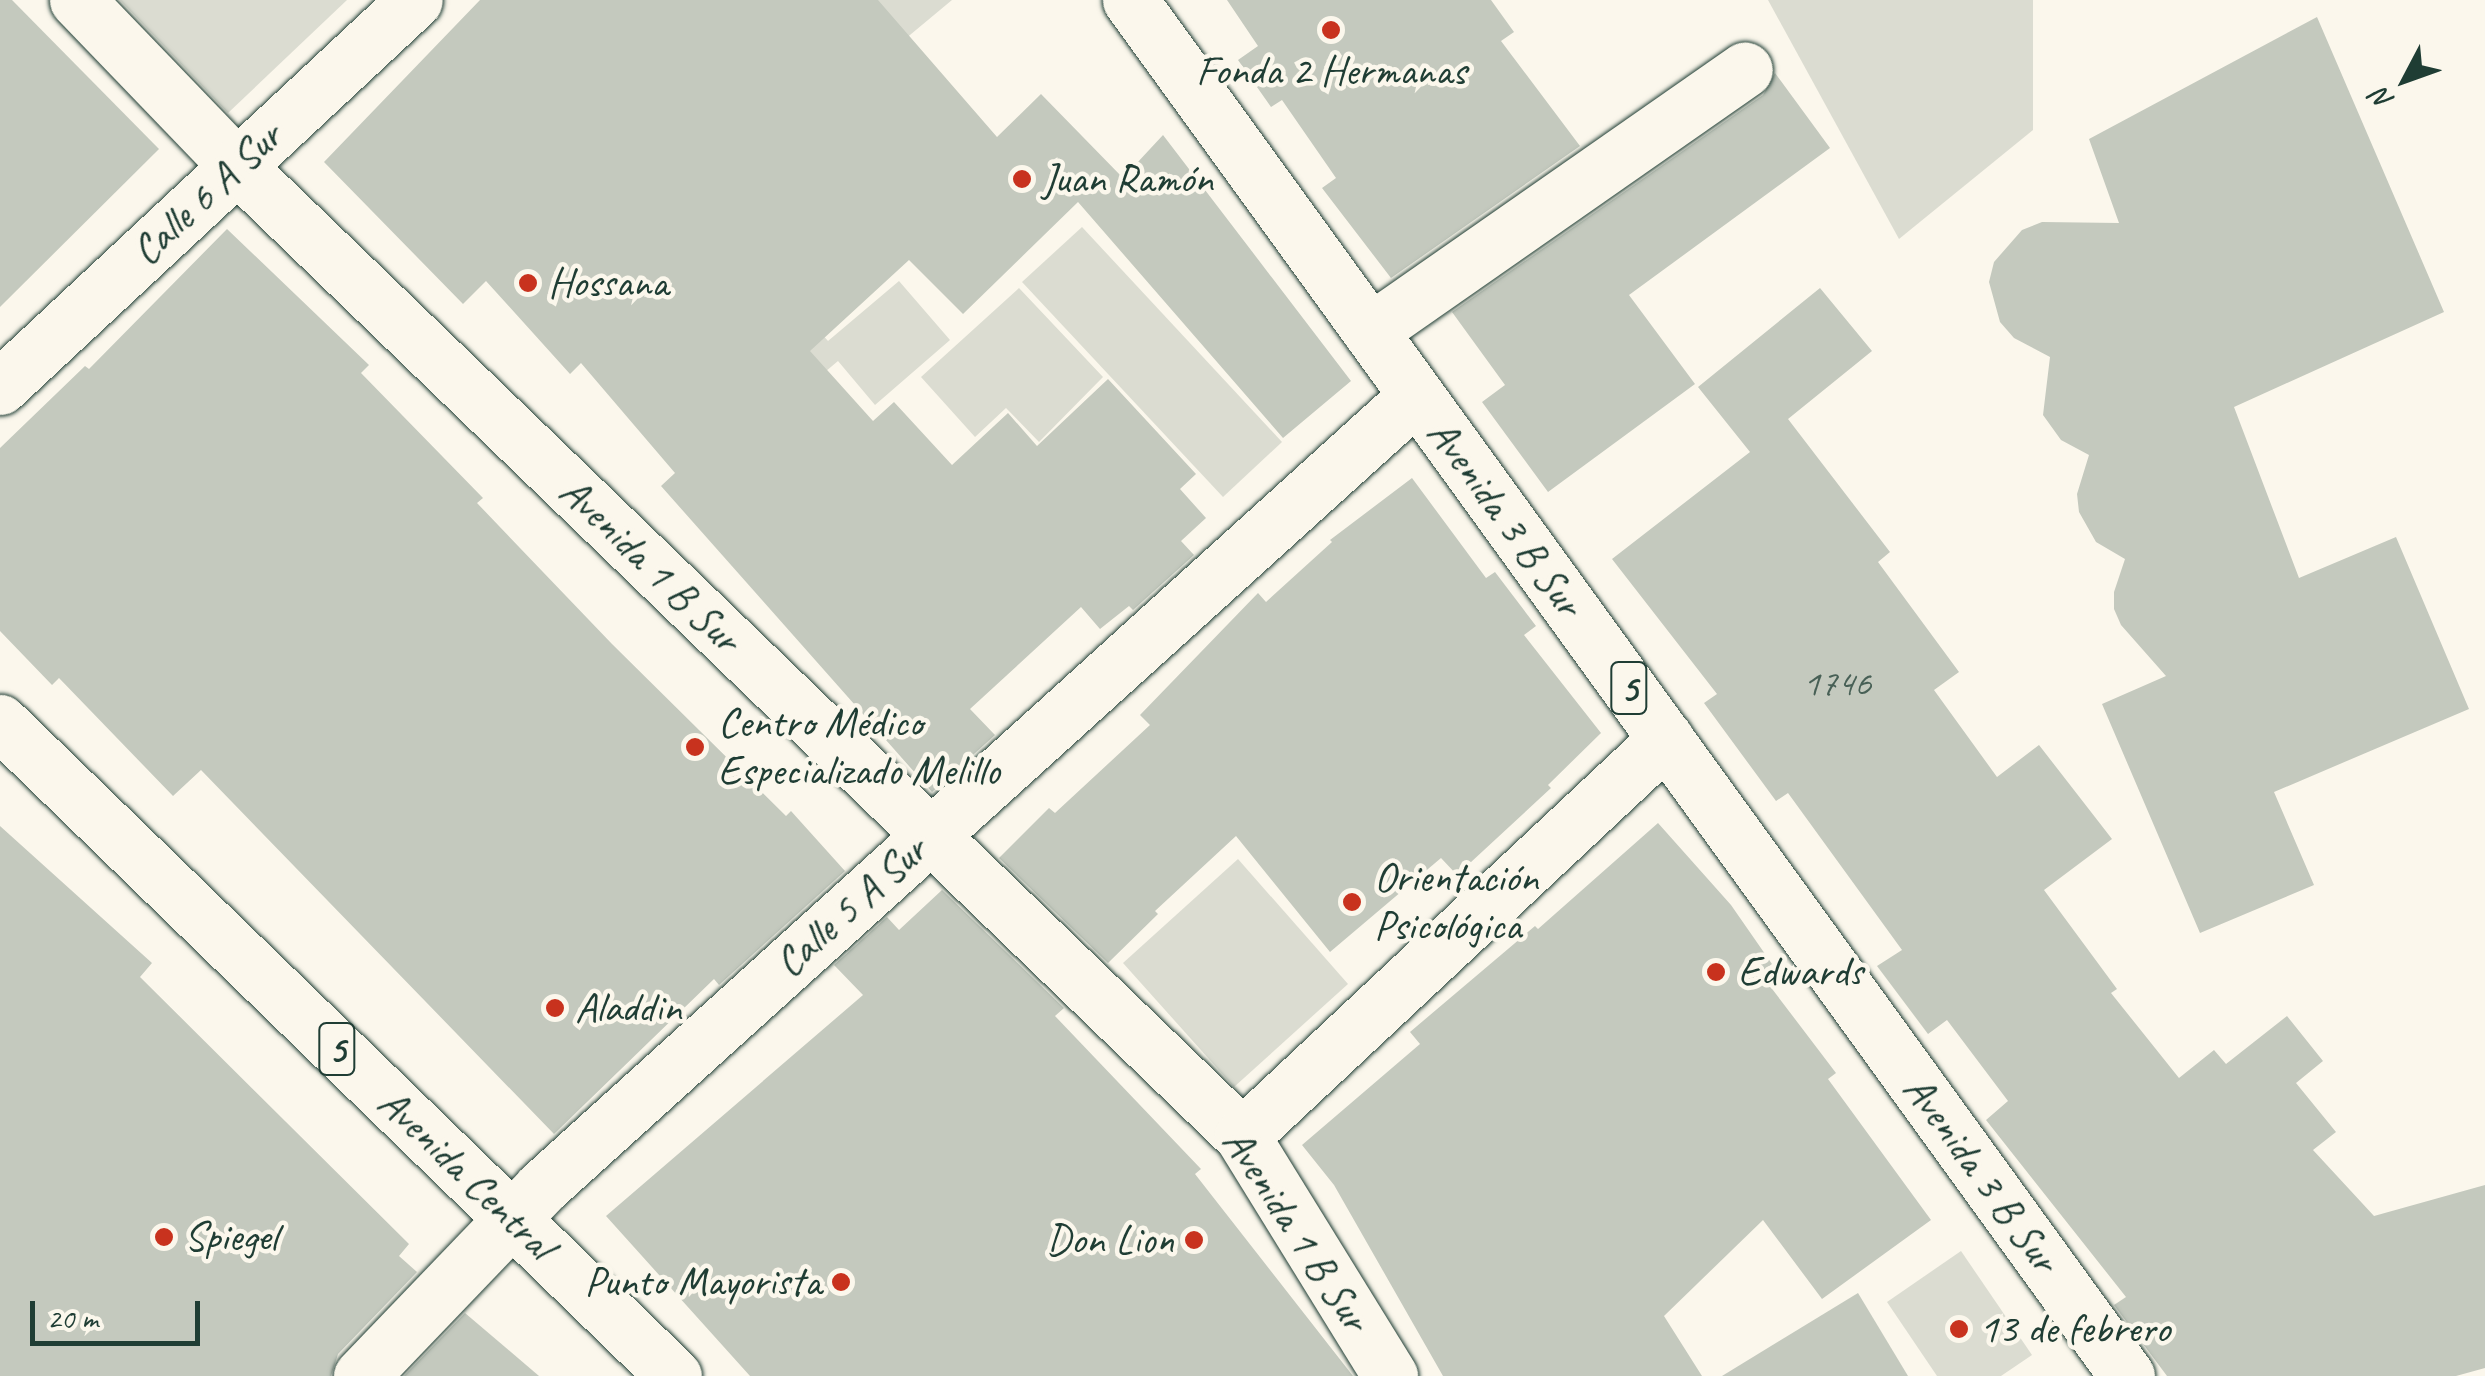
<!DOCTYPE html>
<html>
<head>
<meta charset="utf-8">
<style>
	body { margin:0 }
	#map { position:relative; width:2485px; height:1376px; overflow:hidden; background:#fbf7ec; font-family:Caveat,sans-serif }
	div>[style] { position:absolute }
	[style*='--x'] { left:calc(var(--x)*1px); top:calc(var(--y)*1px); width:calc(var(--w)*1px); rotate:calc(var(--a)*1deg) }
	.green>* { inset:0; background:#dbdcd1 }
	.building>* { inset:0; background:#c4c9be }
	.roads { filter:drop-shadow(0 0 2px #1f3d34) drop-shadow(0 0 2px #1f3d34) }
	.minor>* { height:55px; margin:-27.5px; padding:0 27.5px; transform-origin:27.5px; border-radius:27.5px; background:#fbf7ec }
	.major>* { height:55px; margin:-27.5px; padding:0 27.5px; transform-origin:27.5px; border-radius:27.5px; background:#fbf7ec }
	.dots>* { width:28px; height:28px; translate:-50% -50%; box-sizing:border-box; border:5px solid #fbf7ec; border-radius:50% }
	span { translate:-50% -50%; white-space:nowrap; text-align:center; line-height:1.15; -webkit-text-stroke:9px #fbf7ec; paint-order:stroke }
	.number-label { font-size:38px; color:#486056 }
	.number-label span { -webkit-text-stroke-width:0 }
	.shield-label span { padding:2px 8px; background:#fbf7ec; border:2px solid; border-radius:8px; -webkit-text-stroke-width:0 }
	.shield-label { font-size:40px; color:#1f3d34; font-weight:700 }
	.poi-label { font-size:42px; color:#1f3d34 }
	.left { translate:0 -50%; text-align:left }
	.right { translate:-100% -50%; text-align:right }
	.street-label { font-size:42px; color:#1f3d34 }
	.north { position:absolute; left:2355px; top:30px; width:100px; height:100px; -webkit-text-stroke:8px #fbf7ec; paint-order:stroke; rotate:229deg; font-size:28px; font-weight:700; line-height:40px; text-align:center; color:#1f3d34 }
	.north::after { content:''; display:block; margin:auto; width:35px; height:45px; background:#1f3d34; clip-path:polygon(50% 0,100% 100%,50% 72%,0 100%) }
	.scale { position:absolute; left:30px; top:1301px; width:170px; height:45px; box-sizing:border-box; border:5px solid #1f3d34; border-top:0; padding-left:12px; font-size:30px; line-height:35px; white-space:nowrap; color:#1f3d34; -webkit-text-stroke:8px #fbf7ec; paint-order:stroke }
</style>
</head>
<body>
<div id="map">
	<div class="green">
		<div style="clip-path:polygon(120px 0,347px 0,228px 113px)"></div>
		<div style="clip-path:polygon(864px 0,952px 0,779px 144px)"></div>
		<div style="clip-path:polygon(1768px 0,2033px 0,2033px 130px,1899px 239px)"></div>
		<div style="clip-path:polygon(728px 227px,828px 341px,899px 281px,950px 340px,875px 405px,838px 361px,819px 377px)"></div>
		<div style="clip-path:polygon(1082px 227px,1282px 442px,1223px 497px,1022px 282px)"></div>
		<div style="clip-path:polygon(1019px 288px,1103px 377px,1039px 442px,1006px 408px,975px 437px,921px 377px)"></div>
		<div style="clip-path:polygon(1238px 859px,1348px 984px,1234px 1087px,1123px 963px)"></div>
		<div style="clip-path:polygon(1961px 1251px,2032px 1355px,2001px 1376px,1937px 1376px,1887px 1302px)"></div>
	</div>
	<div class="building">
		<div style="clip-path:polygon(0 0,12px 0,159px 149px,0 307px)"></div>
		<div style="clip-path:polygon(480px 0,878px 0,997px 137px,1041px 94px,1123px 178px,1163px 135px,1351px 381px,1283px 438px,1078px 202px,963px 314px,909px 260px,810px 351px,873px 421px,894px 402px,952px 465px,1008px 413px,1037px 446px,1108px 379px,1196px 474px,1180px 489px,1206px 518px,1181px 541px,1194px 555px,1133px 610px,1129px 606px,1100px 629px,1081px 607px,970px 709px,995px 735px,932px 792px,661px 486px,675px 473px,581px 363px,570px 374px,486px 281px,463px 304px,324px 162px)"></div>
		<div style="clip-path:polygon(1227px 0,1491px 0,1514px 32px,1501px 41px,1580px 146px,1391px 278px,1322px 188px,1336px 178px,1282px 100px,1271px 107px,1238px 60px,1258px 46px)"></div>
		<div style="clip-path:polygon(2317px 17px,2444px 312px,2234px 407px,2299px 578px,2396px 537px,2469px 709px,2274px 792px,2314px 885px,2200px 933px,2102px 704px,2166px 676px,2121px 625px,2114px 609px,2114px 592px,2125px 559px,2096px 542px,2079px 512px,2077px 494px,2089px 455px,2061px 440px,2043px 415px,2050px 357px,2014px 338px,2000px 322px,1989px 282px,1994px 262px,2022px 230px,2042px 222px,2119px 223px,2089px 139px)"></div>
		<div style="clip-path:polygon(1775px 73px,1830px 148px,1629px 295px,1695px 384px,1548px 492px,1482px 402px,1505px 385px,1452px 312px,1763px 95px)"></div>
		<div style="clip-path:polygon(227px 229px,369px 365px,361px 373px,483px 498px,477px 503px,612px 644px,786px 816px,791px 811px,845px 871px,719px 985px,714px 979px,554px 1134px,201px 770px,173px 796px,59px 678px,52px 685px,0 631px,0 448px,85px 366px,89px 369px)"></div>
		<div style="clip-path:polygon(1820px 288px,1872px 351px,1788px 419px,1890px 552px,1878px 562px,1959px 672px,1934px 690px,1997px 777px,2039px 745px,2112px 839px,2044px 890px,2117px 989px,2111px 993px,2179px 1078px,2214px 1050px,2226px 1064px,2287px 1016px,2323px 1061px,2296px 1083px,2336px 1132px,2313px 1150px,2374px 1216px,2485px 1185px,2485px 1368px,2456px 1376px,2167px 1376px,2114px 1305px,2126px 1297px,1986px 1120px,2008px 1101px,1947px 1020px,1928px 1034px,1877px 966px,1902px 950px,1788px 793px,1776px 801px,1704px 703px,1717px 694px,1612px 559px,1750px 452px,1698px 387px)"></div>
		<div style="clip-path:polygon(1412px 478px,1486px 578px,1495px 572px,1536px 626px,1524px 635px,1601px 733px,1548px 785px,1551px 788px,1457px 875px,1441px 858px,1330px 952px,1236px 836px,1155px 911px,1158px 914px,1108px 963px,999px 858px,1049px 808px,1055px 813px,1150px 725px,1140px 715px,1258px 593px,1266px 602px,1332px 542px,1330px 540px)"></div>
		<div style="clip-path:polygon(1658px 823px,1731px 905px,1772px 964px,1760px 973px,1836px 1073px,1828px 1079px,1931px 1220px,1822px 1299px,1763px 1220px,1664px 1316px,1702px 1376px,1443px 1376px,1334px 1185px,1302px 1145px,1420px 1044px,1410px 1032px,1535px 926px,1538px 929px)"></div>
		<div style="clip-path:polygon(0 826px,152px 963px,140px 977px,409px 1244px,399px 1256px,417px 1272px,338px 1354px,331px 1376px,0 1376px)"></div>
		<div style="clip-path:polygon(942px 890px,1064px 1008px,1055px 1016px,1201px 1169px,1195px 1174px,1353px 1376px,750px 1376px,606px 1216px,863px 995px,834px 965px,887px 917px,899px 930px)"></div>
		<div style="clip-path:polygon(1858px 1293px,1908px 1376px,1722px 1376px)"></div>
		<div style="clip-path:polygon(465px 1313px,539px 1376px,404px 1376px)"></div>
	</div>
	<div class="roads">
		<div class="minor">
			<div style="--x:77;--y:0;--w:231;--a:46.1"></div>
			<div style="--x:237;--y:166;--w:1397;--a:43.98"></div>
			<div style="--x:1242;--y:1136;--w:282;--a:58.3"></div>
			<div style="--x:1370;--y:331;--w:457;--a:-34.9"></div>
			<div style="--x:0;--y:387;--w:567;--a:-43"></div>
			<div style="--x:1242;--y:1136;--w:581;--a:-43.12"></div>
			<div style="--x:361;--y:1376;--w:260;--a:-46.2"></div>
			<div style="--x:541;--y:1188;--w:1180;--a:-42.15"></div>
		</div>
		<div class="major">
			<div style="--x:1130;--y:0;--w:1699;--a:54.07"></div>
			<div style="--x:0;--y:722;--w:939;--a:44.14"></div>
		</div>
	</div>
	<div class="dots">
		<div style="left:1331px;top:30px;background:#c8321e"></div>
		<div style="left:1022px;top:179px;background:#c8321e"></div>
		<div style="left:528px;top:283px;background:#c8321e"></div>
		<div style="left:695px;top:747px;background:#c8321e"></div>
		<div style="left:1352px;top:902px;background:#c8321e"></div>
		<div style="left:1716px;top:972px;background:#c8321e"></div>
		<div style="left:555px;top:1008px;background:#c8321e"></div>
		<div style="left:164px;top:1237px;background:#c8321e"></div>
		<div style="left:1194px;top:1240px;background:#c8321e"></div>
		<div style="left:841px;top:1282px;background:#c8321e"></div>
		<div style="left:1959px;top:1329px;background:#c8321e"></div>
	</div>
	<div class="number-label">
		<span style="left:1837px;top:683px">1746</span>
	</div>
	<div class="shield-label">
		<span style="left:1629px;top:688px">5</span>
		<span style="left:337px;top:1049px">5</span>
	</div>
	<div class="poi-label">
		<span style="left:1331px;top:71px">Fonda 2 Hermanas</span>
		<span class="left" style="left:1042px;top:179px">Juan Ramón</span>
		<span class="left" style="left:548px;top:283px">Hossana</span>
		<span class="left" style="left:718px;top:747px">Centro Médico<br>Especializado Melillo</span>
		<span class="left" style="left:1374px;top:902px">Orientación<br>Psicológica</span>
		<span class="left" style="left:1738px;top:972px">Edwards</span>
		<span class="left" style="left:575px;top:1008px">Aladdin</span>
		<span class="left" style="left:184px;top:1237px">Spiegel</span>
		<span class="right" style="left:1174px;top:1240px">Don Lion</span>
		<span class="right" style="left:821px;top:1282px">Punto Mayorista</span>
		<span class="left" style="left:1979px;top:1329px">13 de febrero</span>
	</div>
	<div class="street-label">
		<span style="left:207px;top:194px;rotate:-43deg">Calle 6 A Sur</span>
		<span style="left:1505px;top:518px;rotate:54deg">Avenida 3 B Sur</span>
		<span style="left:650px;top:565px;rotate:44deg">Avenida 1 B Sur</span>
		<span style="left:851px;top:907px;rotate:-42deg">Calle 5 A Sur</span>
		<span style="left:466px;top:1174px;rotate:44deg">Avenida Central</span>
		<span style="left:1981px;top:1174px;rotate:54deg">Avenida 3 B Sur</span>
		<span style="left:1296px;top:1230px;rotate:57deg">Avenida 1 B Sur</span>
	</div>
	<div class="north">N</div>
	<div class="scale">20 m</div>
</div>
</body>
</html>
